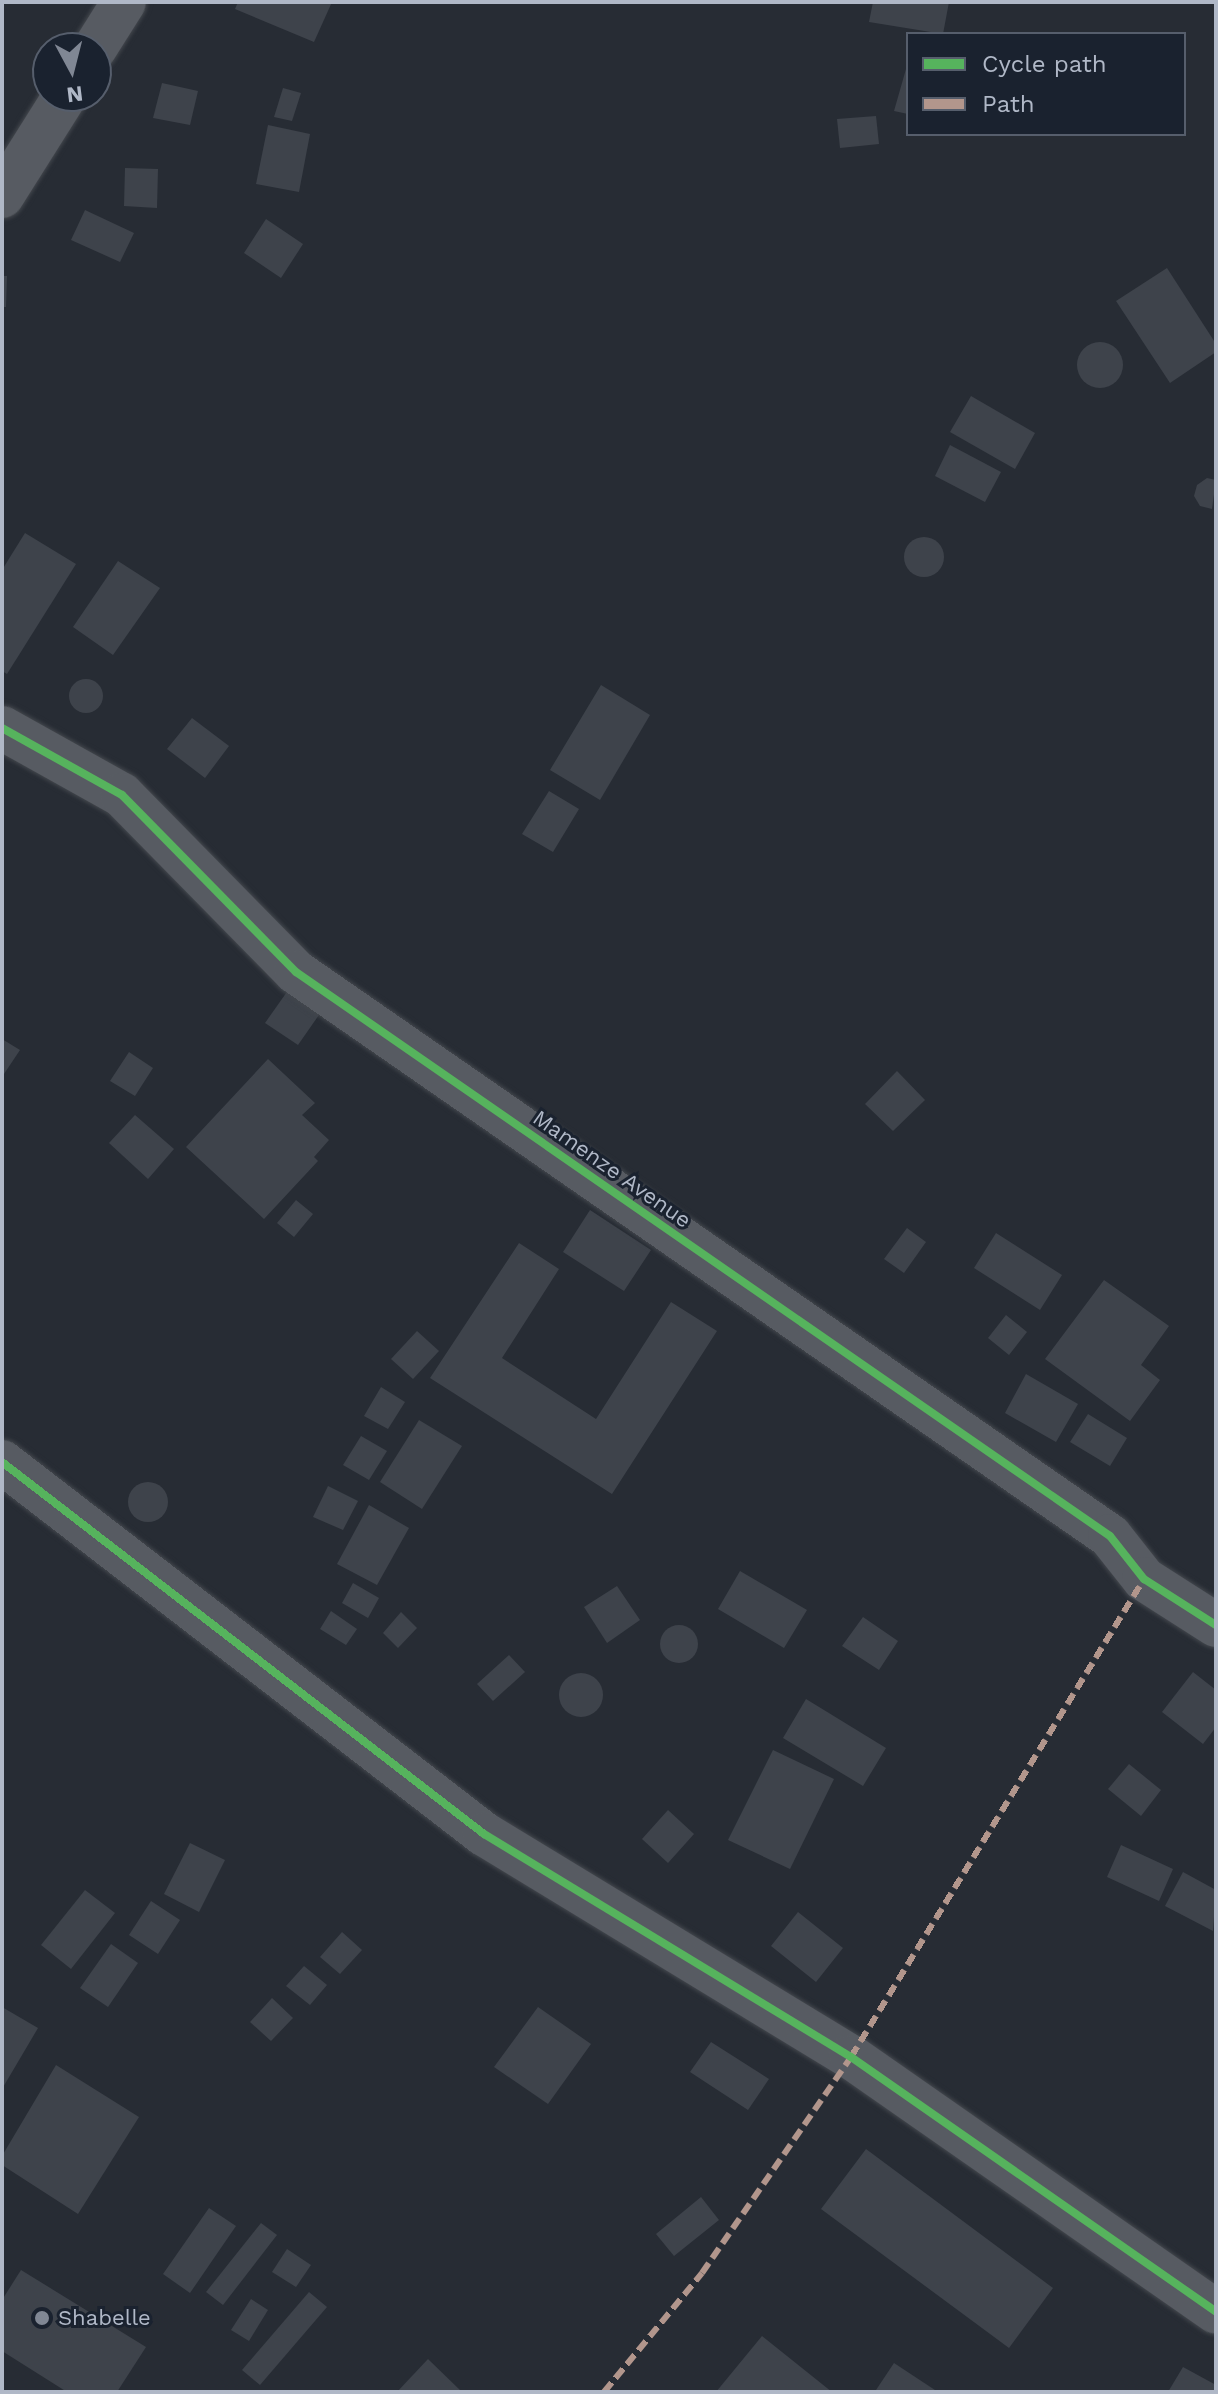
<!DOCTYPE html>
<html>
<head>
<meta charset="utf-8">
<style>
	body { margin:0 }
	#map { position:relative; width:1218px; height:2394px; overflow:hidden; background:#272c34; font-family:"Work Sans",sans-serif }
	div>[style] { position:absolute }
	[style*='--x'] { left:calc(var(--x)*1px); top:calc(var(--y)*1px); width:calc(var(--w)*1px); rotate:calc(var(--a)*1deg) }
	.building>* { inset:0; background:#3e434b }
	.round { border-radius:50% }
	.roads { filter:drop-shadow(0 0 2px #43474d) drop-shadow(0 0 2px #43474d) }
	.street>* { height:44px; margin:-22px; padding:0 22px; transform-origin:22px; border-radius:22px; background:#575b62 }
	.quiet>* { height:6px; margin-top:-3px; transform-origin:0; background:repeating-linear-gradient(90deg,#b2968c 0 12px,transparent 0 18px) }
	.cycleway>* { height:8px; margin:-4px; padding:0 4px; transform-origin:4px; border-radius:4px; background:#56b35d }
	.dots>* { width:22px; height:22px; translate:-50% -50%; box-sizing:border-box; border:4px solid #1a222f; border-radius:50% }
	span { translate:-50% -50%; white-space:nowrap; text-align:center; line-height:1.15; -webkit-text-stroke:6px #1a222f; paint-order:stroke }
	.street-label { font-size:22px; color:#b0b8c7 }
	.poi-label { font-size:22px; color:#b0b8c7 }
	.left { translate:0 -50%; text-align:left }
	.frame { position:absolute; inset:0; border:4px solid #b0b8c7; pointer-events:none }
	.legend { position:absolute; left:906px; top:32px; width:280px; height:104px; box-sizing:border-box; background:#1a222f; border:2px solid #565e6c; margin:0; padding:10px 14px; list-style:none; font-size:24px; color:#b0b8c7 }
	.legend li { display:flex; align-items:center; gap:16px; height:40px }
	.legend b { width:40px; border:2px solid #565e6c }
	.north { position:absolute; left:32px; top:32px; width:80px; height:80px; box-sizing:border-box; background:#1a222f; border:2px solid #565e6c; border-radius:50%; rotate:173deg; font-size:22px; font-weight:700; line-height:32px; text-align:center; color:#b0b8c7 }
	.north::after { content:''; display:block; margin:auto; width:28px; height:36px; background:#808794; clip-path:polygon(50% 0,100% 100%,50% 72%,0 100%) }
</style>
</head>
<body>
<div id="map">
	<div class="building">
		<div style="clip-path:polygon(238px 2px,332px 2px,314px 42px,235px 9px)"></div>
		<div style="clip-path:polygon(873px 2px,949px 2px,943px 34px,869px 22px)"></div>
		<div style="clip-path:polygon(908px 62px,908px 114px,894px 111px)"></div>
		<div style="clip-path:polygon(162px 83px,198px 91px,190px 125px,153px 118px)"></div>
		<div style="clip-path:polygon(283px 88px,301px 93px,292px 121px,274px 117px)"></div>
		<div style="clip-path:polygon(876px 116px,879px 144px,840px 148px,837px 119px)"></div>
		<div style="clip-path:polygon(268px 125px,310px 134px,299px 192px,256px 184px)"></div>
		<div style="clip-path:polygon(125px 168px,158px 169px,157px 208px,124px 206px)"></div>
		<div style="clip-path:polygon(85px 210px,134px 233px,120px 262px,71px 240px)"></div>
		<div style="clip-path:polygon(266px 219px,303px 244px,281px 278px,244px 253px)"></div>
		<div style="clip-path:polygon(1167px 268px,1216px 344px,1216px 352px,1170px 383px,1116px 301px)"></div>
		<div style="clip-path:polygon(2px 276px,7px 276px,6px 307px,2px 307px)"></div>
		<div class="round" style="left:1077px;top:342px;width:46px;height:46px"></div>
		<div style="clip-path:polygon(971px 396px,1035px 433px,1015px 469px,950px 432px)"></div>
		<div style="clip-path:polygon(950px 445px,1001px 472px,985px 502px,935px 476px)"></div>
		<div style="clip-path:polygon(1207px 478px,1216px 480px,1212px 509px,1200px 506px,1194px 496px,1197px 485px)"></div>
		<div style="clip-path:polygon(25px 533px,76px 564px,7px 674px,2px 671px,2px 570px)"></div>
		<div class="round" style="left:904px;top:537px;width:40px;height:40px"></div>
		<div style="clip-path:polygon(118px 561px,160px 588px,113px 655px,73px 627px)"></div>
		<div class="round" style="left:69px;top:679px;width:34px;height:34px"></div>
		<div style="clip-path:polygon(601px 685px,650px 715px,600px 800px,550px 770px)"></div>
		<div style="clip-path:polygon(192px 718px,229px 746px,205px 778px,167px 749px)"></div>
		<div style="clip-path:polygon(549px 791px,579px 809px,553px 852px,522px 834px)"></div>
		<div style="clip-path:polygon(289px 989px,321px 1012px,298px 1045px,265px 1023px)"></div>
		<div style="clip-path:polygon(2px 1039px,20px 1050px,2px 1077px)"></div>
		<div style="clip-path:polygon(129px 1052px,153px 1068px,135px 1096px,110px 1081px)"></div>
		<div style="clip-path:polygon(268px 1059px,315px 1103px,302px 1115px,329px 1140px,314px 1157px,318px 1161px,264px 1219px,186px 1147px)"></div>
		<div style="clip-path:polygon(897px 1071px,925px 1100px,893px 1131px,865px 1104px)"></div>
		<div style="clip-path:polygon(135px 1115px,174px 1149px,148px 1179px,109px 1143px)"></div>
		<div style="clip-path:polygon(296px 1200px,313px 1214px,294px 1237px,277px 1223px)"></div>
		<div style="clip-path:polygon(590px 1210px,651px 1250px,624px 1291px,563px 1252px)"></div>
		<div style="clip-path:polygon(907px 1228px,926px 1242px,904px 1273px,884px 1259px)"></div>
		<div style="clip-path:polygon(996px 1233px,1062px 1275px,1040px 1310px,974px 1268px)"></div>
		<div style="clip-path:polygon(519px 1243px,559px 1269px,502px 1358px,596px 1419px,671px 1302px,717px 1331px,612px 1494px,430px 1378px)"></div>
		<div style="clip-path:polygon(1104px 1280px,1169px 1326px,1141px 1365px,1160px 1380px,1130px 1421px,1045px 1359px)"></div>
		<div style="clip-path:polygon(1006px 1315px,1027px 1332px,1009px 1355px,988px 1338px)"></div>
		<div style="clip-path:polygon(417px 1331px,439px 1351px,413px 1379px,391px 1359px)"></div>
		<div style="clip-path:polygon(1026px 1374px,1078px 1404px,1056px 1442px,1005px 1413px)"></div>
		<div style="clip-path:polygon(381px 1387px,405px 1402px,388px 1429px,364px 1416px)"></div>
		<div style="clip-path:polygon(1088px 1414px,1127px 1438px,1110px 1466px,1070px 1442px)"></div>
		<div style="clip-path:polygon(419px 1420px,462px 1446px,422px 1509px,380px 1482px)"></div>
		<div style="clip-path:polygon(361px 1436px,387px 1451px,369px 1480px,343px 1465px)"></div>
		<div class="round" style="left:128px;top:1482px;width:40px;height:40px"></div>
		<div style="clip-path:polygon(328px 1486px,358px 1501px,343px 1530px,313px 1517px)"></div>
		<div style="clip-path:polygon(369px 1505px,409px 1528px,377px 1585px,337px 1564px)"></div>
		<div style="clip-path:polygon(740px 1571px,807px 1610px,784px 1648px,718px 1609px)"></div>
		<div style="clip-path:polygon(353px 1583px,379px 1598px,368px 1618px,342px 1603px)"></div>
		<div style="clip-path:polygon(617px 1586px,640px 1620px,607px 1643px,584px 1607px)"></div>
		<div style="clip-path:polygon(331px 1611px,357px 1629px,346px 1645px,320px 1629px)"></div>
		<div style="clip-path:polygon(401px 1612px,417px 1628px,398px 1648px,383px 1633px)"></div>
		<div style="clip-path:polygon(863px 1617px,898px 1641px,879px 1670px,842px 1646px)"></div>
		<div class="round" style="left:660px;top:1625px;width:38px;height:38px"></div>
		<div style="clip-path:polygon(509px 1655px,525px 1672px,493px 1701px,477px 1684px)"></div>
		<div style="clip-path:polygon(1193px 1672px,1216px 1690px,1216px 1727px,1203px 1744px,1162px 1712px)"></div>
		<div class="round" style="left:559px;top:1673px;width:44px;height:44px"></div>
		<div style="clip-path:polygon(806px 1699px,886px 1748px,863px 1786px,783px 1738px)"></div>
		<div style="clip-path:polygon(773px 1750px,834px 1779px,790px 1869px,728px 1840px)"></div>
		<div style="clip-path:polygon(1129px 1764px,1161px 1790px,1141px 1816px,1108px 1789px)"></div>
		<div style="clip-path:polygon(668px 1810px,694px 1834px,668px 1863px,642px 1839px)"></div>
		<div style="clip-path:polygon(190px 1843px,225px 1860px,199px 1912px,164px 1894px)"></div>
		<div style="clip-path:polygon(1121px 1845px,1173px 1869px,1159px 1901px,1107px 1877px)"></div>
		<div style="clip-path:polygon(1183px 1872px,1216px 1890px,1213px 1931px,1165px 1906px)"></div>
		<div style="clip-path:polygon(85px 1890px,115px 1913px,71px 1969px,41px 1945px)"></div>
		<div style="clip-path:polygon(151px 1901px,180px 1920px,158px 1954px,129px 1935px)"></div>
		<div style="clip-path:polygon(798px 1912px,843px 1948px,816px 1982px,771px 1946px)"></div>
		<div style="clip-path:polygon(342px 1932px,362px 1950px,340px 1974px,320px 1957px)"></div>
		<div style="clip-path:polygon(111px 1944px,138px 1963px,108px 2007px,80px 1988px)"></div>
		<div style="clip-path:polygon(304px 1966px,327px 1985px,310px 2005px,286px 1986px)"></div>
		<div style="clip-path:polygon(272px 1998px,293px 2018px,271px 2041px,250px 2022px)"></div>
		<div style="clip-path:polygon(2px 2007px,38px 2028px,2px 2089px)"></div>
		<div style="clip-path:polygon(538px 2007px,591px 2044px,548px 2104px,494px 2067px)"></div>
		<div style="clip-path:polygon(711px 2042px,769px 2079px,748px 2110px,690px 2072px)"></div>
		<div style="clip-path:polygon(56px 2065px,139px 2117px,78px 2214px,2px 2165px,2px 2156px)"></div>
		<div style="clip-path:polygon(866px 2149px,1053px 2288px,1009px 2348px,821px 2209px)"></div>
		<div style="clip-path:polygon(701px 2197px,719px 2220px,674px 2256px,656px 2234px)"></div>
		<div style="clip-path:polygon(209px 2208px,236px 2226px,190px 2293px,163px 2274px)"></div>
		<div style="clip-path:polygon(261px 2223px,277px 2235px,223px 2305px,206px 2292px)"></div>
		<div style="clip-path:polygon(287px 2249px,311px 2265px,296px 2287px,272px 2272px)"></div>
		<div style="clip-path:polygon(21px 2270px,146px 2347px,117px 2392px,67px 2392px,2px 2351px,2px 2300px)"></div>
		<div style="clip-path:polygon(309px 2292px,327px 2307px,260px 2385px,242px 2370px)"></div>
		<div style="clip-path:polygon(251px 2299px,268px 2310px,249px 2341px,231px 2330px)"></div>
		<div style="clip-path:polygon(762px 2336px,832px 2392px,716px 2392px)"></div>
		<div style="clip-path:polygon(428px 2359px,462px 2392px,397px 2392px)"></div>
		<div style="clip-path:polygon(894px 2363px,938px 2392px,876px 2390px)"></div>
		<div style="clip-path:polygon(1183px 2367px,1216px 2385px,1216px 2392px,1168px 2392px)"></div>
	</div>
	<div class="roads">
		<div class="street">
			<div style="--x:95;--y:48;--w:54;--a:-57.8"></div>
			<div style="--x:2;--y:196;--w:118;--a:-57.8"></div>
			<div style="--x:2;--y:728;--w:137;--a:29.2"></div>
			<div style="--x:122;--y:795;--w:248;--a:45.5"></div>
			<div style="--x:296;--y:972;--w:990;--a:34.72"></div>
			<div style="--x:1110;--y:1536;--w:55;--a:51.7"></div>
			<div style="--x:1144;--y:1579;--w:85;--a:32.6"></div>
			<div style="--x:2;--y:1462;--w:609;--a:37.66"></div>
			<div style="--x:484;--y:1834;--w:429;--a:31.3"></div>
			<div style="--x:851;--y:2057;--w:445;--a:34.9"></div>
		</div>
	</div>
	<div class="quiet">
		<div style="--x:604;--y:2392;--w:154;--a:-50.5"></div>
		<div style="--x:702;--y:2273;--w:262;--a:-55.4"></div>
		<div style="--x:851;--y:2057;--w:561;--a:-58.49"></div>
	</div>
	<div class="cycleway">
		<div style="--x:2;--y:728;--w:137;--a:29.2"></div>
		<div style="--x:122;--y:795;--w:248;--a:45.5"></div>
		<div style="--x:296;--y:972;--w:990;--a:34.72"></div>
		<div style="--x:1110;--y:1536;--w:55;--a:51.7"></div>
		<div style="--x:1144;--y:1579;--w:85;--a:32.6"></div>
		<div style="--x:2;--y:1462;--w:609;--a:37.66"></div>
		<div style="--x:484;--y:1834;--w:429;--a:31.3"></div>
		<div style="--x:851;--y:2057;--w:445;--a:34.9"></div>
	</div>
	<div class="dots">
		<div style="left:42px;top:2318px;background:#808794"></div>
	</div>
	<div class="street-label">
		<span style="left:612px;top:1169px;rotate:35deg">Mamenze Avenue</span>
	</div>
	<div class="poi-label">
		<span class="left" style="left:58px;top:2318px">Shabelle</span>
	</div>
	<div class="frame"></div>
	<ul class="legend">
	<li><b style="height:10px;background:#56b35d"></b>Cycle path</li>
	<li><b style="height:10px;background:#b2968c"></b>Path</li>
	</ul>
	<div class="north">N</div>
</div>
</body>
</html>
